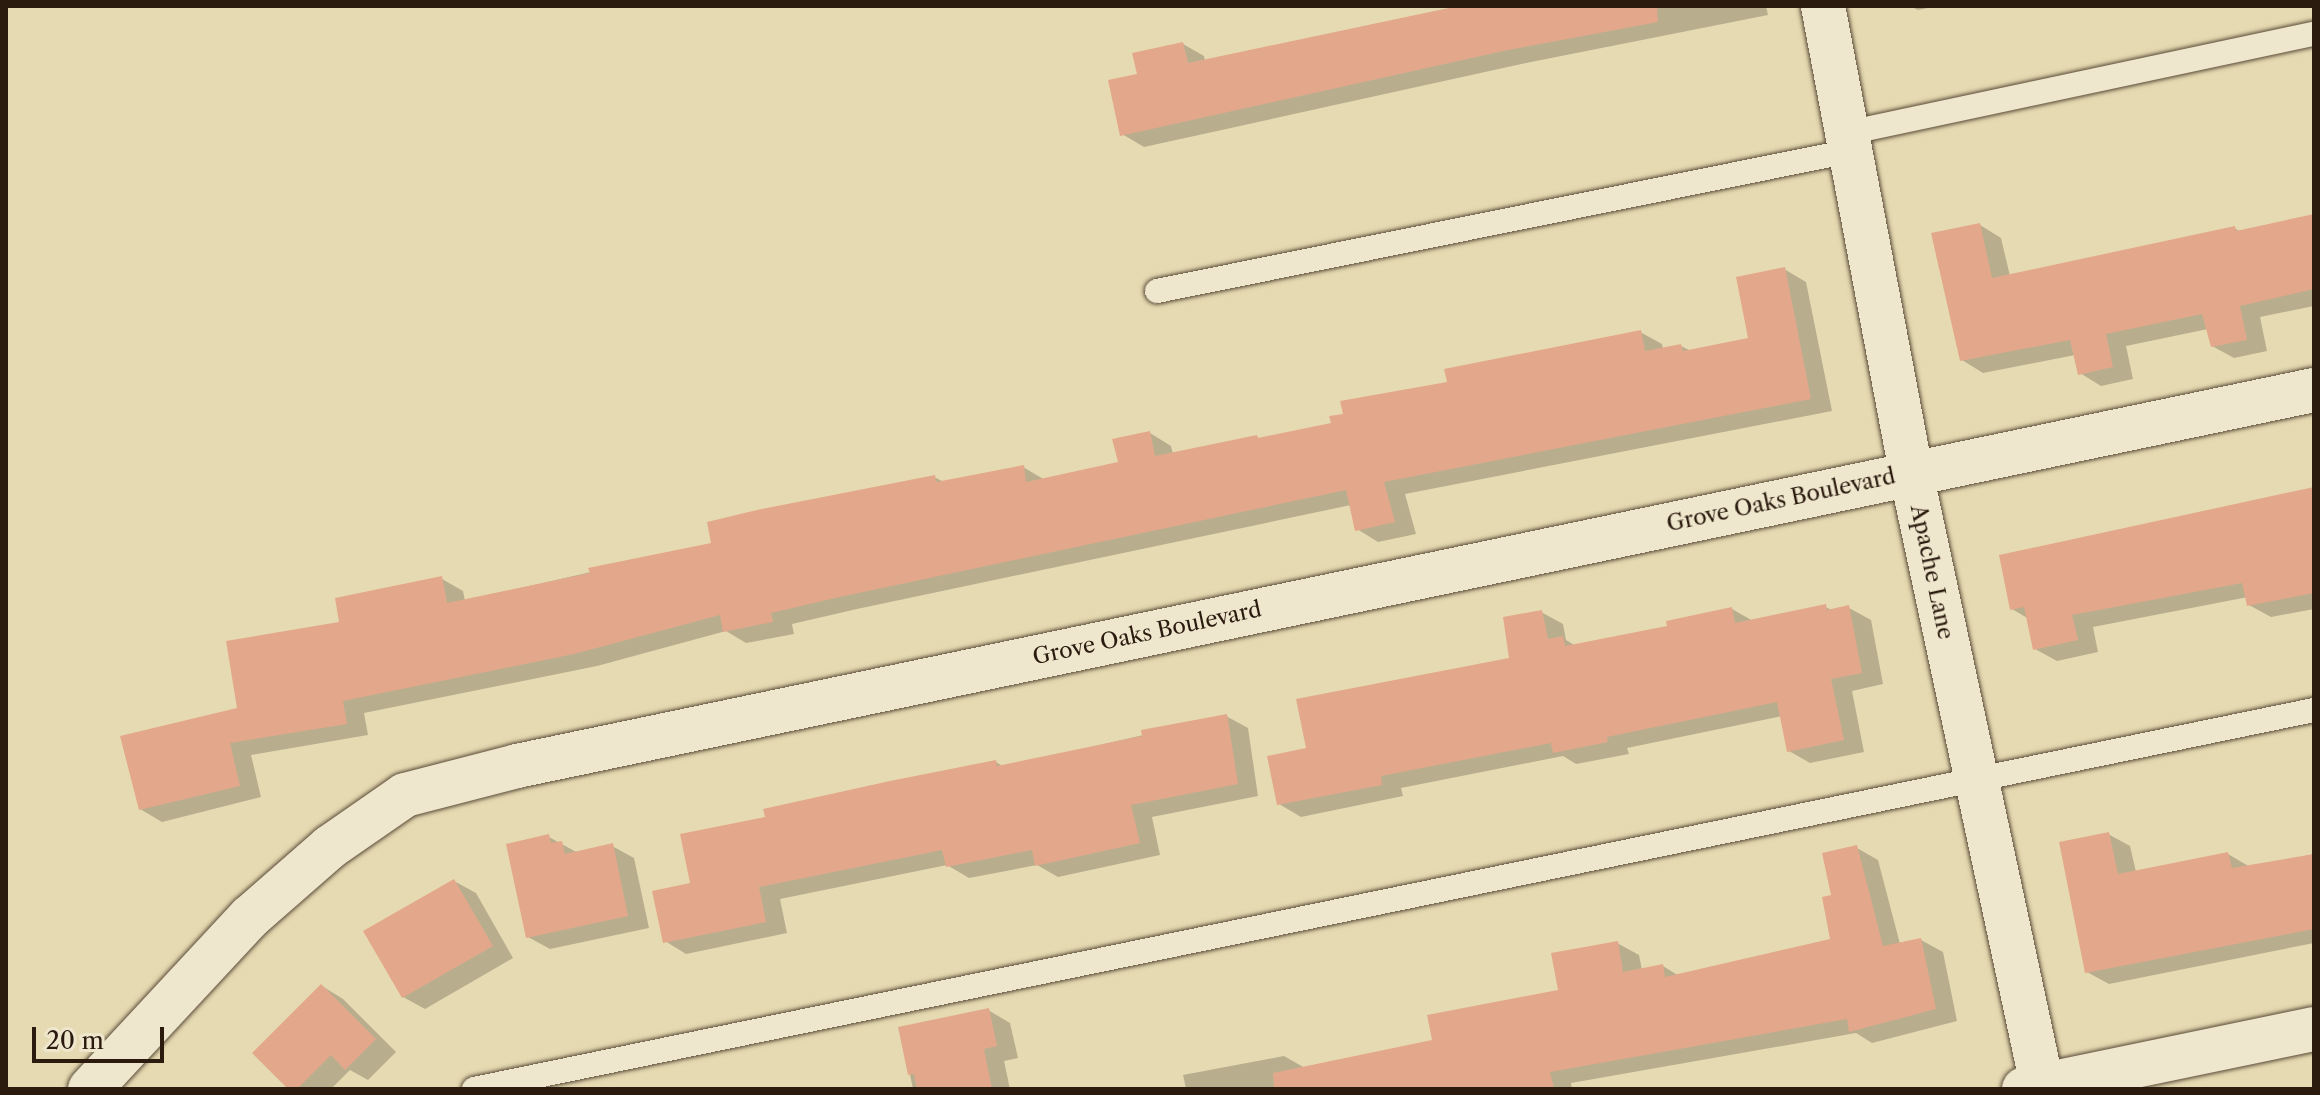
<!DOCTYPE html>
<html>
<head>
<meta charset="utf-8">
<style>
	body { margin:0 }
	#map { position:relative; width:2320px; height:1095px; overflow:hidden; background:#e6dab2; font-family:"Libre Caslon Text",serif }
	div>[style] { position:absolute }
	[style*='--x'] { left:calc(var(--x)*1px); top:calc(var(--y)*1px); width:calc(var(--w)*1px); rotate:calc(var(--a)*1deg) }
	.shadow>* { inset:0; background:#0003 }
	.building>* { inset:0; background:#e3a88b }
	.roads { filter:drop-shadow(0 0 2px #5a4b38) drop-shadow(0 0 2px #5a4b38) }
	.service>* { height:24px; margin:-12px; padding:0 12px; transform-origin:12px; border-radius:12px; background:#efe7cd }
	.minor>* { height:44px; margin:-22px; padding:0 22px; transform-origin:22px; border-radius:22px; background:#efe7cd }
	span { translate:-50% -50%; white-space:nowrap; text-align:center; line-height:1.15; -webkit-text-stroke:6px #efe7cd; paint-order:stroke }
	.street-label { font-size:22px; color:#2b1b0f }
	.frame { position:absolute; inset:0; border:8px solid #2b1b0f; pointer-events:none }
	.scale { position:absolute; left:32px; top:1027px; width:132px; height:36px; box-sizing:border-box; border:4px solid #2b1b0f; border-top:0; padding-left:10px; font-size:24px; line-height:28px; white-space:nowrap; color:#2b1b0f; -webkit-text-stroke:6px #efe7cd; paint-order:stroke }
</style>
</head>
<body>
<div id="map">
	<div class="shadow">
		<div style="clip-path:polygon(1466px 6px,1766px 6px,1768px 15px,1531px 62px,1144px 147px,1122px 134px,1140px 76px,1183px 44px,1204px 56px,1205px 61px)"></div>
		<div style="clip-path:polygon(1910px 6px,1937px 6px,1918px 10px)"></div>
		<div style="clip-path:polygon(2314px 216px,2314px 306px,2260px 317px,2267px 351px,2234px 358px,2212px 346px,2208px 329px,2126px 346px,2133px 379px,2101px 386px,2080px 373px,2075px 355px,1983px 373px,1962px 360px,1980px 225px,2001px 238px,2010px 276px,2234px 228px,2241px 232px)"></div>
		<div style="clip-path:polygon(1784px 269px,1806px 282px,1832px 411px,1405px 494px,1416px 534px,1378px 542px,1357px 529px,1351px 505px,857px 609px,792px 624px,794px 634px,746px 643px,726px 631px,597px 666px,364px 713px,368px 735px,251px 755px,261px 797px,162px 822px,140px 809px,239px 710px,342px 624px,442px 579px,463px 591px,465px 601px,713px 544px,934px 477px,944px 482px,1023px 467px,1045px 480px,1120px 464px,1150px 433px,1171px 446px,1173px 454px,1257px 437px,1262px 440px,1333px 424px,1449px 383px,1640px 332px,1662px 344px,1663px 349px,1681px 346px,1691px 351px,1750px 339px)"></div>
		<div style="clip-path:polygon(2314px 488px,2314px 609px,2271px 617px,2249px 605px,2248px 597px,2093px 627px,2098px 652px,2057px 661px,2035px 649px,2029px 619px,2012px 609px)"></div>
		<div style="clip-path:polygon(1825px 607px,1832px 610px,1849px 608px,1871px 620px,1883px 684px,1852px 691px,1864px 752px,1810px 763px,1789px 751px,1782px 716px,1627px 748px,1629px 754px,1576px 764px,1563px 756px,1401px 788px,1403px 796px,1301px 817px,1279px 804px,1308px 750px,1511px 660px,1541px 612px,1563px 624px,1566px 640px,1576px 646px,1669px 627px,1732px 609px,1753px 621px)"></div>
		<div style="clip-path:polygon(1226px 716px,1248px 728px,1258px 796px,1152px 817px,1160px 855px,1058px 877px,1037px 865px,969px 878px,947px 865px,780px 899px,787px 933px,686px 954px,665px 941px,693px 884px,768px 819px,996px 762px,1004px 767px)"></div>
		<div style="clip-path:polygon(2108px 834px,2130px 846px,2136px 872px,2228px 854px,2250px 867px,2314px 854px,2314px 943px,2109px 984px,2087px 972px)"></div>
		<div style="clip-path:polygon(549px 837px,578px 853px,612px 846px,634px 858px,649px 928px,550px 949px,528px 937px)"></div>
		<div style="clip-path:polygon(1857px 848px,1878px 860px,1900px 944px,1921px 940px,1943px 952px,1957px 1021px,1872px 1043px,1856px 1033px,1571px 1083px,1572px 1089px,1186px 1089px,1183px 1075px,1284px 1056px,1305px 1068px,1434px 1041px,1560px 992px,1617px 943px,1639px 955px,1642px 970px,1663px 966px,1679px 976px,1833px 941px,1833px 897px)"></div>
		<div style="clip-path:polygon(454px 881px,476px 893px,513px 958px,425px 1009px,403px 997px)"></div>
		<div style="clip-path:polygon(322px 986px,343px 999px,396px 1052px,368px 1080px,350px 1070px,331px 1089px,291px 1089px)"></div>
		<div style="clip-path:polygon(988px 1010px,1010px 1023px,1018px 1058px,1004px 1061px,1010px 1089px,913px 1089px,900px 1028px)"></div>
	</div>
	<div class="building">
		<div style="clip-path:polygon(1458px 6px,1657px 6px,1658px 22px,1508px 50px,1120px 136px,1108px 80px,1137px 74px,1132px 53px,1183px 42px,1188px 63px)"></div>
		<div style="clip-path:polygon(2314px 214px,2314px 289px,2240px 306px,2247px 340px,2211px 347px,2202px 314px,2106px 334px,2113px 367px,2078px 375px,2070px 340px,1960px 361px,1931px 233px,1980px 223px,1992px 278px,2235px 226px,2236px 231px)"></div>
		<div style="clip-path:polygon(1785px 267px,1811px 399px,1384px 482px,1395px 522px,1355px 531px,1346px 490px,835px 598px,771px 613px,773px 622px,723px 632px,720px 615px,574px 654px,343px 701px,347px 724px,230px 743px,240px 786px,139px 810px,120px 736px,237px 708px,226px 641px,339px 622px,335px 598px,442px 576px,447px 603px,590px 573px,588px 568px,711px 543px,707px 522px,757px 510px,935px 475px,936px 482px,1024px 465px,1026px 482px,1118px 462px,1112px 439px,1150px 431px,1155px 456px,1257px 435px,1258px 438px,1331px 423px,1329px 416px,1343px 414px,1340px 401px,1447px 382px,1444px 369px,1641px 330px,1645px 351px,1681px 344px,1683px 351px,1748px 338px,1736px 277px)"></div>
		<div style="clip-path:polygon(2314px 487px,2314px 593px,2247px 606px,2242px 583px,2072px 615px,2078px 640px,2033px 650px,2024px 607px,2010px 610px,1999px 555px)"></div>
		<div style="clip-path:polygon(1826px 604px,1827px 610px,1849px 605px,1862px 673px,1831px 679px,1844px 740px,1787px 752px,1777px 702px,1607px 737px,1608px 742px,1553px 753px,1551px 743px,1381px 776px,1382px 785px,1277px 805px,1267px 756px,1306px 748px,1296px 699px,1509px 658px,1503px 617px,1542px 610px,1548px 639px,1563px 636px,1565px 646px,1667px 626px,1666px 621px,1732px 607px,1735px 623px)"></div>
		<div style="clip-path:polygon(1227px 714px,1238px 784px,1131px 805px,1140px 843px,1035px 866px,1032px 850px,946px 867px,942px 850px,759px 887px,766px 922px,663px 943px,652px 891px,690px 883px,680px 834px,765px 817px,763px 809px,890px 781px,996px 760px,997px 766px,1142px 736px,1141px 730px)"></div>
		<div style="clip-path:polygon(2109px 832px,2118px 874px,2228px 852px,2232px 868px,2314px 854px,2314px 929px,2085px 973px,2059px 842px)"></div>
		<div style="clip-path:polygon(549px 834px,551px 843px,562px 841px,565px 854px,613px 843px,628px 916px,526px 938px,506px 844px)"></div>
		<div style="clip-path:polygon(1857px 845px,1883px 946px,1921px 938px,1936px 1009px,1849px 1032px,1847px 1019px,1550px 1072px,1554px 1089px,1274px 1089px,1273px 1073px,1432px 1040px,1427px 1015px,1558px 990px,1551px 953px,1618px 941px,1623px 972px,1663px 964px,1665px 977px,1830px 939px,1822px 897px,1831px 895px,1822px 853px)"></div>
		<div style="clip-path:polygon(454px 879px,493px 946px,402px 998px,363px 931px)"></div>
		<div style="clip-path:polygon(321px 984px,376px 1039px,345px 1070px,331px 1055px,297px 1089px,288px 1089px,252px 1053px)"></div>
		<div style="clip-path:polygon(989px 1008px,997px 1046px,984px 1049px,992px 1089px,917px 1089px,914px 1074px,908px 1075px,898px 1027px)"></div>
	</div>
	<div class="roads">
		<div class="service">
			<div style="--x:1847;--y:133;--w:477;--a:-12"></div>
			<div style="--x:1157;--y:291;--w:707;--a:-11.42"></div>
			<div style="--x:474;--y:1089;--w:1879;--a:-11.64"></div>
		</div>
		<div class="minor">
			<div style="--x:1823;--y:6;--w:475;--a:79.3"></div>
			<div style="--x:1911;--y:473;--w:630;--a:77.91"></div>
			<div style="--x:90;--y:1089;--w:235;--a:-47.1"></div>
			<div style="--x:250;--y:917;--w:106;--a:-41.2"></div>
			<div style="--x:330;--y:847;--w:91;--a:-34.7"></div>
			<div style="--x:405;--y:795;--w:116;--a:-14.5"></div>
			<div style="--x:517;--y:766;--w:1836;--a:-11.82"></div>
			<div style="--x:2024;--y:1089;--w:296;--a:-11.7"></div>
		</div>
	</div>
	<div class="street-label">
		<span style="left:1781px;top:500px;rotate:-12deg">Grove Oaks Boulevard</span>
		<span style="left:1932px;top:572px;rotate:78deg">Apache Lane</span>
		<span style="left:1147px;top:633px;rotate:-12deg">Grove Oaks Boulevard</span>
	</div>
	<div class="frame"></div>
	<div class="scale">20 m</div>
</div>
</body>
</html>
